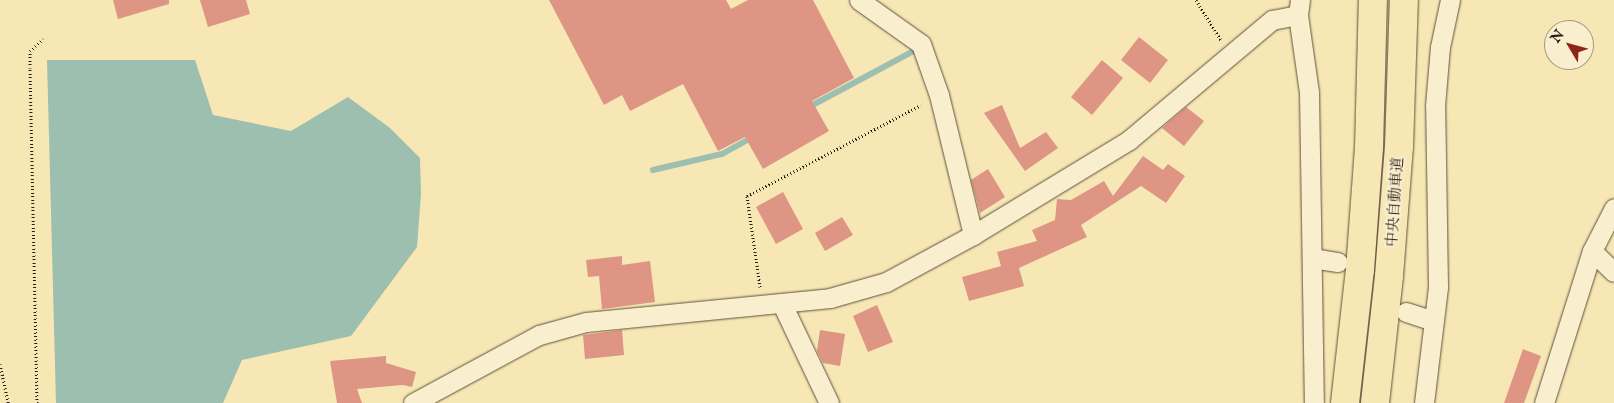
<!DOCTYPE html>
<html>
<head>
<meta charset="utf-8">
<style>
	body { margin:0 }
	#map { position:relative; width:1614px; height:403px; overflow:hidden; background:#f6e7b5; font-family:"IM FELL English","Noto Serif JP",serif }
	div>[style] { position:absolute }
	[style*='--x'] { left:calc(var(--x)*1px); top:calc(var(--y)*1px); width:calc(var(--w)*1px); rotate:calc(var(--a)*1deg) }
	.water>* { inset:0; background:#9dbfaf }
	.stream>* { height:6px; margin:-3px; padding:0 3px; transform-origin:3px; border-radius:3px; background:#9dbfaf }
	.building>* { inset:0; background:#de9584 }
	.path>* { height:3px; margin-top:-1.5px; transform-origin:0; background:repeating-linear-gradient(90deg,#2e1c13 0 1px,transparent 0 3.5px) }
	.roads { filter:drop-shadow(0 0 1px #604f3c) drop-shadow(0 0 1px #604f3c) }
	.street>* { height:19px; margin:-9.5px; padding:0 9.5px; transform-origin:9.5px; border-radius:9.5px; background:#f9efcf }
	.highway>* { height:28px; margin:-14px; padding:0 14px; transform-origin:14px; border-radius:14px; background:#f6e7b5 }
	span { translate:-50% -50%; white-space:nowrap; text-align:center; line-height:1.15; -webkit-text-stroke:4px #f9efcf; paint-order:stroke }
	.street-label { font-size:15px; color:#2e1c13 }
	.north { position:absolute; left:1544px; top:20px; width:50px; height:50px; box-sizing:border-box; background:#f9efcf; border:1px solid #a89b84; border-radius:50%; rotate:307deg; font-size:14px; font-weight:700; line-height:20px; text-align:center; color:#2e1c13 }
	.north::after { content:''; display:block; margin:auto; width:18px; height:22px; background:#8f2418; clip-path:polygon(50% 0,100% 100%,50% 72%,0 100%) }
</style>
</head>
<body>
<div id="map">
	<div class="water">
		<div style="clip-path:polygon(47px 60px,195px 60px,213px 115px,291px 131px,348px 97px,390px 128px,420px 158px,421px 194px,417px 247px,351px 336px,242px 360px,223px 403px,56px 403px)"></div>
	</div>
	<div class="stream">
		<div style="--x:807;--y:108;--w:119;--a:-28.1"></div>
		<div style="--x:653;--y:170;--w:71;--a:-13.1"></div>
		<div style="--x:722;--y:154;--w:37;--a:-29"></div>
	</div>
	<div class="building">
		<div style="clip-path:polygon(113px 0,169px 0,169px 4px,118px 19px)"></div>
		<div style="clip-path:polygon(200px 0,246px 0,250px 14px,208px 27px)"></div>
		<div style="clip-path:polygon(549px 0,726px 0,731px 9px,748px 0,813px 0,854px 78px,812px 101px,829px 131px,763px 169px,745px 137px,718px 151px,683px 84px,630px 111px,622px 95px,604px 105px)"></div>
		<div style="clip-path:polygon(1139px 37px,1168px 60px,1150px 83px,1121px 60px)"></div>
		<div style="clip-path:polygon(1102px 60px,1123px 78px,1092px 115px,1071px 97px)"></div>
		<div style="clip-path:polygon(1002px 105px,1020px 148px,1046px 132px,1058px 148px,1025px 171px,984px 113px)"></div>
		<div style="clip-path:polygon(1186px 107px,1204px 121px,1184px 146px,1162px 128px)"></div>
		<div style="clip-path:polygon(1143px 156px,1163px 170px,1168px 164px,1185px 176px,1166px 203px,1141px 186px,1081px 225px,1087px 237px,1019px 268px,1024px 286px,969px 301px,962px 277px,1001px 266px,997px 252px,1037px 241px,1032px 230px,1055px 220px,1057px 199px,1071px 200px,1104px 181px,1113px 196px)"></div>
		<div style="clip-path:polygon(988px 169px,1005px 197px,980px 213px,971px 180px)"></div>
		<div style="clip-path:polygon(783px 192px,803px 229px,776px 244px,756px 207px)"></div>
		<div style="clip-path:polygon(842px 217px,853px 235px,825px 251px,815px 233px)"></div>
		<div style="clip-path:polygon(622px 256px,622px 265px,650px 261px,655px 302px,602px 309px,599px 276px,588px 277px,586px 260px)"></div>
		<div style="clip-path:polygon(877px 305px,893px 342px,868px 352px,853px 316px)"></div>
		<div style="clip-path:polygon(622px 330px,624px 355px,585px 359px,583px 335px)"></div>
		<div style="clip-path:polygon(820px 330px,845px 334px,840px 366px,823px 363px,817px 351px)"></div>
		<div style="clip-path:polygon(1523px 349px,1541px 356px,1524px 403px,1504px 403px)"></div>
		<div style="clip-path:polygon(386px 356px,386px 363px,416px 372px,412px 387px,403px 385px,357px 389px,362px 403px,337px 403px,330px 361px)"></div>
	</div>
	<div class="path">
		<div style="--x:1196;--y:0;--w:47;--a:58"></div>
		<div style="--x:760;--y:287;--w:92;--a:-98.1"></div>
		<div style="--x:747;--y:196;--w:196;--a:-27.6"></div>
		<div style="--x:0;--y:364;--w:40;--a:78"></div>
		<div style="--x:37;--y:403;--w:335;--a:-91.2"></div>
		<div style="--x:30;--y:68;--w:17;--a:-90"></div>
		<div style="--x:30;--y:51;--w:18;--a:-43"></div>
	</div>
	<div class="roads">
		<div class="street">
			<div style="--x:859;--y:0;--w:76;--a:35.4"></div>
			<div style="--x:921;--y:44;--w:54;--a:70.6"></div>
			<div style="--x:939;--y:95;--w:144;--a:76.3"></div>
			<div style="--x:1300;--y:0;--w:15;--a:98"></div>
			<div style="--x:1298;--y:15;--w:78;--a:81.9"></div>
			<div style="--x:1309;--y:92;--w:311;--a:89.1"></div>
			<div style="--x:1592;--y:251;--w:30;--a:44"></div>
			<div style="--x:1312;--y:258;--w:26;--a:9"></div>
			<div style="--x:782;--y:304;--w:110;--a:64.6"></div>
			<div style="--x:1406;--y:312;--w:28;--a:18"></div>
			<div style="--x:413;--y:403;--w:143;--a:-28.4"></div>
			<div style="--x:539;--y:335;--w:49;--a:-15.5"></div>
			<div style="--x:586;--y:322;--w:245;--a:-5.6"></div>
			<div style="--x:830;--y:298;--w:58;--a:-15.9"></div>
			<div style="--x:886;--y:282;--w:99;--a:-28.4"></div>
			<div style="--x:973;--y:235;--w:183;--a:-31.3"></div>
			<div style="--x:1129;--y:140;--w:187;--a:-40"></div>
			<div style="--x:1272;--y:20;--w:26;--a:-11"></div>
			<div style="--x:1424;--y:403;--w:117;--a:-83.1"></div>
			<div style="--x:1438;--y:287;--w:181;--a:-90.9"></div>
			<div style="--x:1435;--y:106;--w:59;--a:-85.2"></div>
			<div style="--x:1440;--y:47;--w:48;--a:-78"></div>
			<div style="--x:1544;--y:403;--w:159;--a:-72.5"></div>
			<div style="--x:1592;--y:251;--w:48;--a:-62.9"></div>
		</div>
		<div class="highway">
			<div style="--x:1345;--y:403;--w:134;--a:-83.6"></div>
			<div style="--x:1360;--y:270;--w:122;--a:-85.8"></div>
			<div style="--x:1369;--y:148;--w:148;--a:-88.5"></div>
			<div style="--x:1375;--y:403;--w:128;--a:-83.7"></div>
			<div style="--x:1389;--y:276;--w:129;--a:-85.6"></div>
			<div style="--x:1399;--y:147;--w:147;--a:-88.1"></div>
		</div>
	</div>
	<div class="street-label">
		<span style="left:1395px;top:202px;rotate:-86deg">中央自動車道</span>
	</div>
	<div class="north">N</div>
</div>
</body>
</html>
